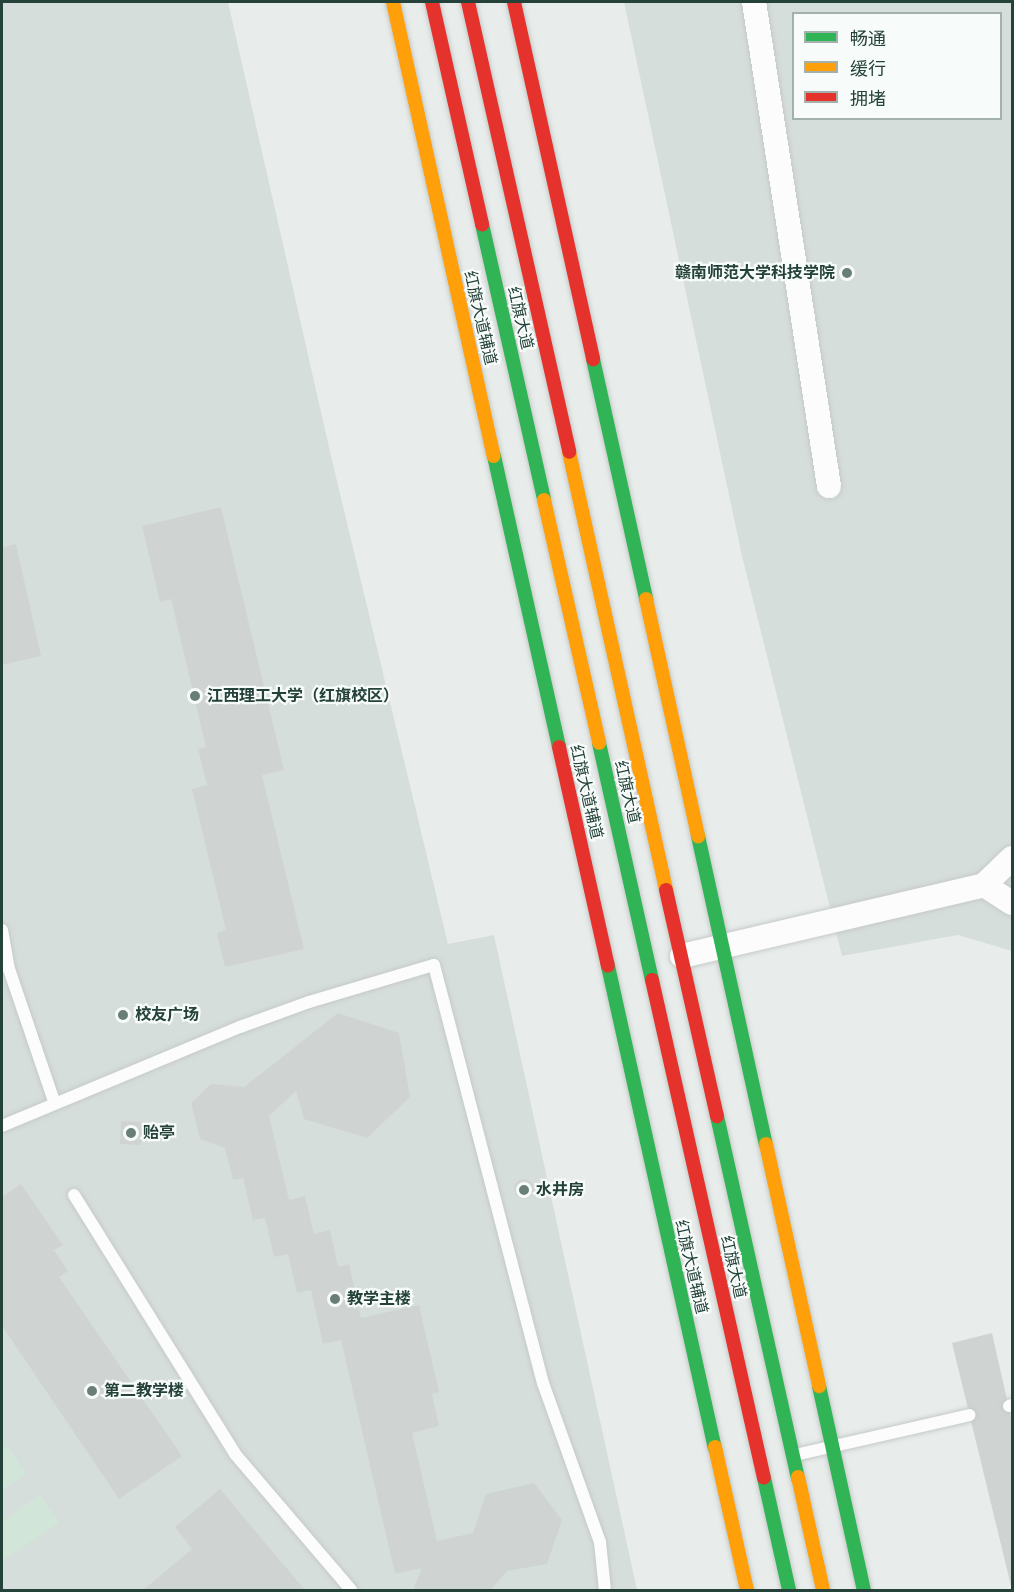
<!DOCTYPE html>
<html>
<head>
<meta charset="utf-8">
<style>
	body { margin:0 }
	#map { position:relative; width:1014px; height:1592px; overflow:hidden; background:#e8edeb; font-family:Roboto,"Noto Sans SC",sans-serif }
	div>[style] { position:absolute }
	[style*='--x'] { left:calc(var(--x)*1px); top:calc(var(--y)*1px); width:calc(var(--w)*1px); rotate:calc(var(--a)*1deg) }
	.built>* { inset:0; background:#d6dedb }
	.green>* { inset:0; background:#d1e6d8 }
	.building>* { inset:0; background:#cfd4d2 }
	.round { border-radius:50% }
	.roads { filter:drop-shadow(0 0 2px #c5cac8) drop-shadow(0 0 2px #c5cac8) }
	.lane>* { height:12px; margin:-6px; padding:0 6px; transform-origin:6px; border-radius:6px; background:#fcfcfc }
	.street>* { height:24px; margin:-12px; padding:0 12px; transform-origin:12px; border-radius:12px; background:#fcfcfc }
	.fast>* { height:14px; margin:-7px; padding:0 7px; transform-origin:7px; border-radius:7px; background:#30b455 }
	.slow>* { height:14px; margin:-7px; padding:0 7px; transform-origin:7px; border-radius:7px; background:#ff9f0a }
	.jam>* { height:14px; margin:-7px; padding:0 7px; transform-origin:7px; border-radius:7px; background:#e5322d }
	.dots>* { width:16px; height:16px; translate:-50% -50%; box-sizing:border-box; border:3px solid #f7fbf9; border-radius:50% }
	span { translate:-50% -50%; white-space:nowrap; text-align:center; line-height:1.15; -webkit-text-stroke:4.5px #f7fbf9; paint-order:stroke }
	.poi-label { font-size:16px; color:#24423a; font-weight:700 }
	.right { translate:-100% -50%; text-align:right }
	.left { translate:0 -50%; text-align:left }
	.street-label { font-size:16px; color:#24423a }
	.frame { position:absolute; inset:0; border:3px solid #24423a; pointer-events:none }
	.legend { position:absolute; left:792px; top:12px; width:210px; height:108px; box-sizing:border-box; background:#f7fbf9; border:2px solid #a3b1ad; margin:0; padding:8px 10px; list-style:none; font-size:18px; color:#24423a }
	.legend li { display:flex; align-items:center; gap:12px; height:30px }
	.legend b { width:30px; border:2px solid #a3b1ad }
</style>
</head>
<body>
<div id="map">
	<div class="built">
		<div style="clip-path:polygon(2px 2px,228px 2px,331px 456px,448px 944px,494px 935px,637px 1590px,2px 1590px)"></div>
		<div style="clip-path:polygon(evenodd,624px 2px,1012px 2px,1012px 951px,958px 935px,842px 956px,742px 556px,624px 2px,794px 14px,1000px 14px,1000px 118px,794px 118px,794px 14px)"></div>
	</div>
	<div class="green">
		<div style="clip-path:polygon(8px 1446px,26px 1474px,2px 1490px,2px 1450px)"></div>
		<div style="clip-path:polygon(40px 1495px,59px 1523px,2px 1561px,2px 1522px)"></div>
	</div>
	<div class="building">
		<div style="clip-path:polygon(221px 507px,284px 770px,262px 775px,304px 949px,225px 967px,217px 933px,226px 930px,192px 789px,207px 785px,198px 749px,206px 747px,171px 599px,160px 602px,142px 526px)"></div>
		<div style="clip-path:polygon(16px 544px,41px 656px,2px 665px,2px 547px)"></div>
		<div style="clip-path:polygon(338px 1013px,399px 1033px,410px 1097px,367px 1138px,304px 1119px,296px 1091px,269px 1116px,289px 1200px,305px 1196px,314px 1234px,330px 1230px,338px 1267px,349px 1264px,361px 1318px,419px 1305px,439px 1392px,432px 1394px,439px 1426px,412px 1433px,437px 1541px,473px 1533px,486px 1494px,534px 1483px,562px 1520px,547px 1564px,507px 1571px,491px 1590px,413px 1590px,422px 1568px,395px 1574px,341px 1340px,323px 1344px,311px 1290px,297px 1293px,288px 1254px,274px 1257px,265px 1218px,253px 1220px,243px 1178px,233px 1180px,225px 1148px,200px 1139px,191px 1103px,211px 1084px,244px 1087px)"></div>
		<div style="clip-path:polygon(121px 1121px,143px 1122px,141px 1145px,120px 1144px)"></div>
		<div class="round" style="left:514px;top:1179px;width:20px;height:20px"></div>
		<div style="clip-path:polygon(21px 1184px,63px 1245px,54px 1250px,68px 1271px,59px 1277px,182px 1456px,119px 1499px,2px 1326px,2px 1197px)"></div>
		<div style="clip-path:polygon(992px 1333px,1012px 1422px,1012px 1590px,952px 1343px)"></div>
		<div style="clip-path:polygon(220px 1489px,305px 1590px,143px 1590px,192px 1549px,175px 1527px)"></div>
	</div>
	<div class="roads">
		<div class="lane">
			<div style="--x:2;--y:930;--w:40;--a:80"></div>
			<div style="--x:9;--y:969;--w:139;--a:71.2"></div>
			<div style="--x:2;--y:1126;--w:258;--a:-22.6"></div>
			<div style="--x:240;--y:1027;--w:73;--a:-19.9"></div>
			<div style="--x:309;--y:1002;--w:130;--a:-16.5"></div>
			<div style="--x:434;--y:965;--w:432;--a:75.4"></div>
			<div style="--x:543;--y:1383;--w:169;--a:70.3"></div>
			<div style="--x:600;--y:1542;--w:48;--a:84.1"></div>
			<div style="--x:74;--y:1195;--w:305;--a:58.1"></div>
			<div style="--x:235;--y:1454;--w:179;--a:49.5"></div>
			<div style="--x:1009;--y:1406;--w:3;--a:-18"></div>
			<div style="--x:795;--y:1455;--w:179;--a:-12.9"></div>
		</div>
		<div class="street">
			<div style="--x:754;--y:2;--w:490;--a:81.2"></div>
			<div style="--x:984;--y:885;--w:33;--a:33"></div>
			<div style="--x:682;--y:956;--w:310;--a:-13.2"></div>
			<div style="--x:984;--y:885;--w:39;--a:-44"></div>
		</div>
		<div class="fast">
			<div style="--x:482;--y:224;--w:283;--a:77.3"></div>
			<div style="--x:593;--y:359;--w:246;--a:77.5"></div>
			<div style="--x:494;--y:456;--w:298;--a:77.4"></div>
			<div style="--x:599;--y:743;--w:243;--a:77.4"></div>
			<div style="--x:698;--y:836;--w:315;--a:77.6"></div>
			<div style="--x:608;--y:966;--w:493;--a:77.5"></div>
			<div style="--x:717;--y:1116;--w:370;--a:77.4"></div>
			<div style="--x:819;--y:1386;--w:209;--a:77.6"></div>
			<div style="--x:764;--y:1478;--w:115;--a:77.4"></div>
		</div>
		<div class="slow">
			<div style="--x:393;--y:2;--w:465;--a:77.5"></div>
			<div style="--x:569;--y:452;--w:449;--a:77.5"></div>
			<div style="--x:544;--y:500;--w:249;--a:77.2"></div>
			<div style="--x:646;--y:599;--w:243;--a:77.6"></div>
			<div style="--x:766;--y:1144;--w:248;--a:77.6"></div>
			<div style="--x:715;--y:1447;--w:147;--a:77.4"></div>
			<div style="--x:798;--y:1477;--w:116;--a:77.5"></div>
		</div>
		<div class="jam">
			<div style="--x:432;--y:2;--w:228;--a:77.3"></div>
			<div style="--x:468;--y:2;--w:461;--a:77.3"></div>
			<div style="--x:514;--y:2;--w:366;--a:77.5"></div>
			<div style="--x:559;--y:747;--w:224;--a:77.4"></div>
			<div style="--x:666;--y:890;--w:232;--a:77.3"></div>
			<div style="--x:652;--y:980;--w:510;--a:77.33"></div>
		</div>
	</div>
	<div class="dots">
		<div style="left:847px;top:273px;background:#697e78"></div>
		<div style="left:195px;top:696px;background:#697e78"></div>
		<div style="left:123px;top:1015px;background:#697e78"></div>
		<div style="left:131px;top:1133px;background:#697e78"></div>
		<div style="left:524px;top:1190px;background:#697e78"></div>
		<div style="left:335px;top:1299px;background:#697e78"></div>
		<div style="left:92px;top:1391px;background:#697e78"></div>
	</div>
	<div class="poi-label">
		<span class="right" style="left:835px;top:273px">赣南师范大学科技学院</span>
		<span class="left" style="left:207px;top:696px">江西理工大学（红旗校区）</span>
		<span class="left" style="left:135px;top:1015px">校友广场</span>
		<span class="left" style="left:143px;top:1133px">贻亭</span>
		<span class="left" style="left:536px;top:1190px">水井房</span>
		<span class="left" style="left:347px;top:1299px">教学主楼</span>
		<span class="left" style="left:104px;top:1391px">第二教学楼</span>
	</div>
	<div class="street-label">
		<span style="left:480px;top:318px;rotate:77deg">红旗大道辅道</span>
		<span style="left:520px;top:318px;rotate:77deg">红旗大道</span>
		<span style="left:586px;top:792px;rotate:77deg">红旗大道辅道</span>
		<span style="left:627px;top:792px;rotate:77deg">红旗大道</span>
		<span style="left:691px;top:1267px;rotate:77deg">红旗大道辅道</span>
		<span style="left:733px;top:1267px;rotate:77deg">红旗大道</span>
	</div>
	<div class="frame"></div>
	<ul class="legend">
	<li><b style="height:8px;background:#30b455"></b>畅通</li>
	<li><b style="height:8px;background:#ff9f0a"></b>缓行</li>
	<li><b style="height:8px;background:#e5322d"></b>拥堵</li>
	</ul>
</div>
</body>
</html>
